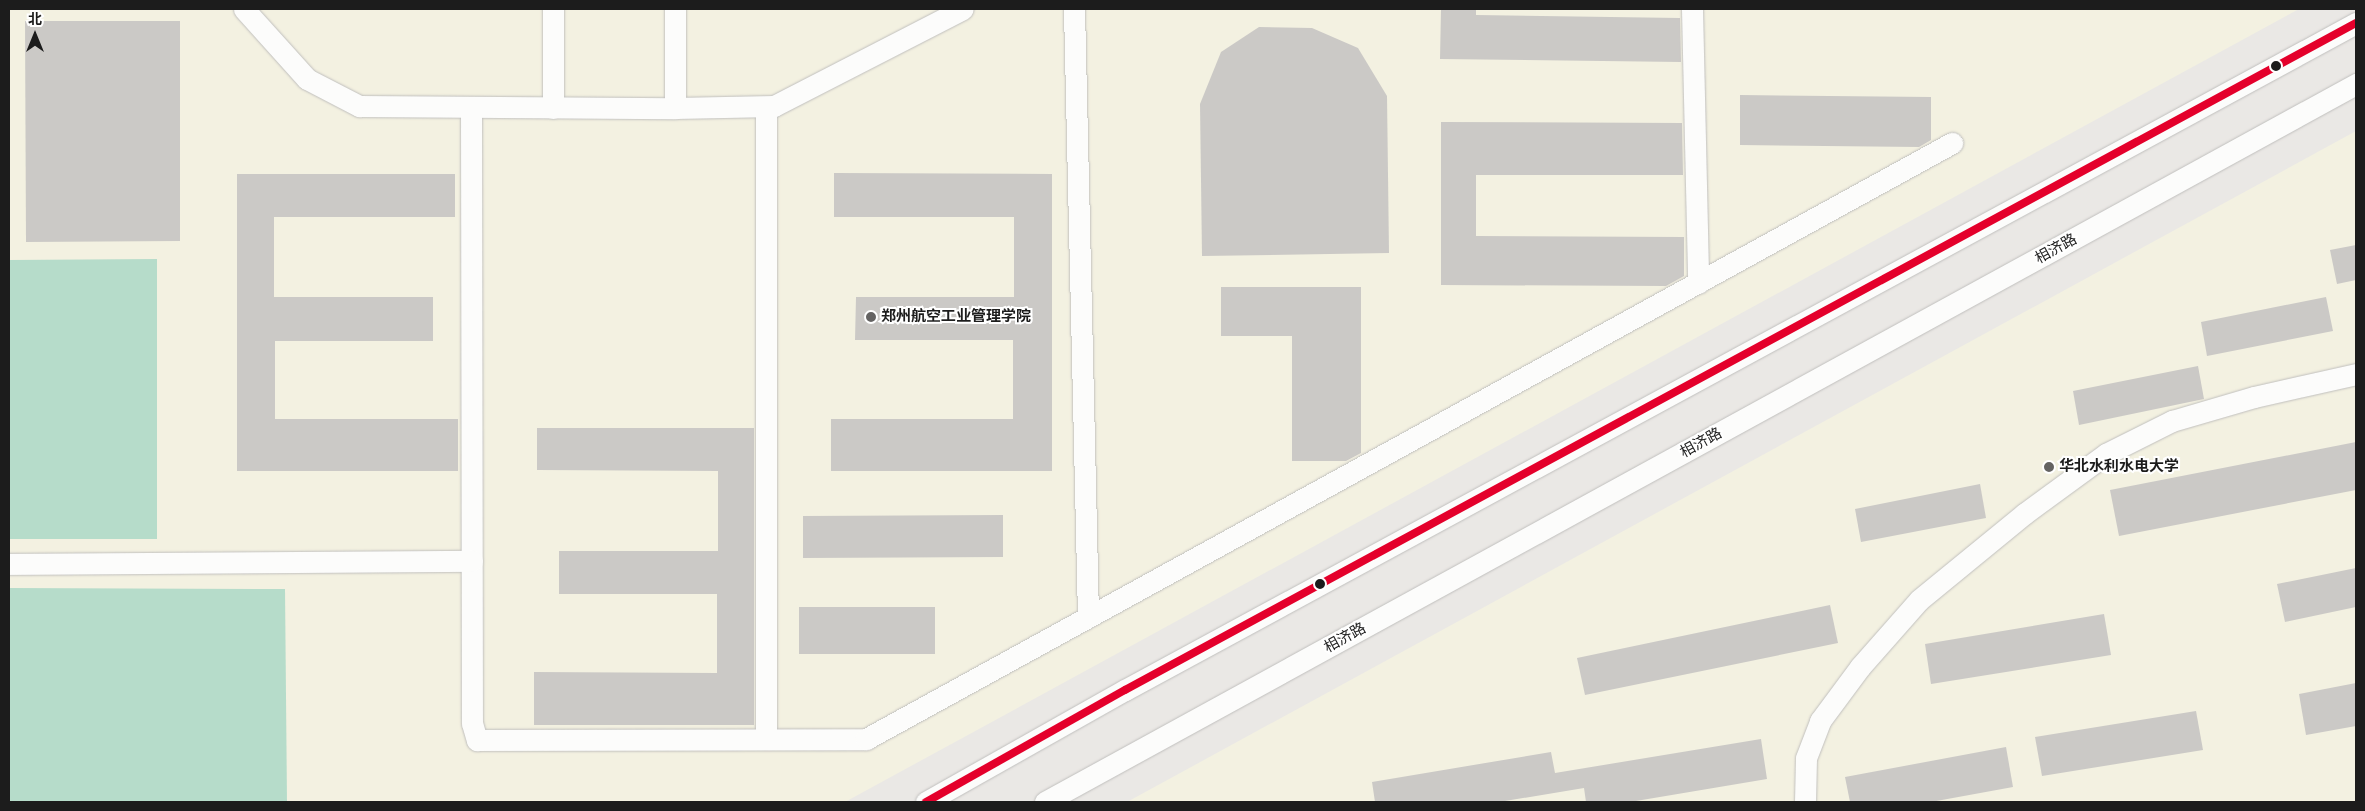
<!DOCTYPE html>
<html>
<head>
<meta charset="utf-8">
<style>
	body { margin:0 }
	#map { position:relative; width:2365px; height:811px; overflow:hidden; background:#eae8e5; font-family:Karla,"Noto Sans SC",sans-serif }
	div>[style] { position:absolute }
	[style*='--x'] { left:calc(var(--x)*1px); top:calc(var(--y)*1px); width:calc(var(--w)*1px); rotate:calc(var(--a)*1deg) }
	.education>* { inset:0; background:#f3f1e1 }
	.pitch>* { inset:0; background:#b6dcca }
	.building>* { inset:0; background:#cbc9c6 }
	.roads { filter:drop-shadow(0 0 1px #c0bfbd) drop-shadow(0 0 1px #c0bfbd) }
	.minor>* { height:21px; margin:-10.5px; padding:0 10.5px; transform-origin:10.5px; border-radius:10.5px; background:#fcfcfb }
	.bus-1>* { height:8px; margin:-4px; padding:0 4px; transform-origin:4px; border-radius:4px; background:#e4002b }
	.dots>* { width:14px; height:14px; translate:-50% -50%; box-sizing:border-box; border:2px solid #fff; border-radius:50% }
	span { translate:-50% -50%; white-space:nowrap; text-align:center; line-height:1.15; -webkit-text-stroke:4px #fff; paint-order:stroke }
	.street-label { font-size:15px; color:#1c1c1c }
	.poi-label { font-size:15px; color:#1c1c1c; font-weight:700 }
	.left { translate:0 -50%; text-align:left }
	.frame { position:absolute; inset:0; border:10px solid #1c1c1c; pointer-events:none }
	.north { position:absolute; left:10px; top:10px; width:50px; height:50px; -webkit-text-stroke:4px #fff; paint-order:stroke; rotate:0deg; font-size:14px; font-weight:700; line-height:20px; text-align:center; color:#1c1c1c }
	.north::after { content:''; display:block; margin:auto; width:18px; height:22px; background:#1c1c1c; clip-path:polygon(50% 0,100% 100%,50% 72%,0 100%) }
</style>
</head>
<body>
<div id="map">
	<div class="education">
		<div style="clip-path:polygon(9px 9px,2299px 9px,845px 802px,9px 802px)"></div>
		<div style="clip-path:polygon(2356px 131px,2356px 802px,1127px 802px)"></div>
	</div>
	<div class="pitch">
		<div style="clip-path:polygon(157px 259px,157px 539px,9px 539px,9px 260px)"></div>
		<div style="clip-path:polygon(9px 588px,285px 589px,287px 802px,9px 802px)"></div>
	</div>
	<div class="building">
		<div style="clip-path:polygon(1441px 9px,1476px 9px,1476px 15px,1680px 18px,1681px 62px,1440px 59px)"></div>
		<div style="clip-path:polygon(25px 21px,180px 21px,180px 241px,26px 242px)"></div>
		<div style="clip-path:polygon(1259px 27px,1312px 28px,1358px 48px,1387px 96px,1389px 253px,1202px 256px,1200px 104px,1221px 52px)"></div>
		<div style="clip-path:polygon(1740px 95px,1931px 97px,1931px 140px,1919px 147px,1740px 145px)"></div>
		<div style="clip-path:polygon(1441px 122px,1682px 123px,1683px 175px,1476px 175px,1476px 236px,1684px 237px,1684px 276px,1666px 286px,1441px 285px)"></div>
		<div style="clip-path:polygon(834px 173px,1052px 174px,1052px 471px,831px 471px,831px 419px,1013px 419px,1013px 340px,855px 340px,856px 297px,1014px 297px,1014px 217px,834px 217px)"></div>
		<div style="clip-path:polygon(237px 174px,455px 174px,455px 217px,274px 217px,274px 297px,433px 297px,433px 341px,275px 341px,275px 419px,458px 419px,458px 471px,237px 471px)"></div>
		<div style="clip-path:polygon(2356px 245px,2356px 280px,2337px 284px,2330px 250px)"></div>
		<div style="clip-path:polygon(1221px 287px,1361px 287px,1361px 453px,1346px 461px,1292px 461px,1292px 336px,1221px 336px)"></div>
		<div style="clip-path:polygon(2326px 297px,2333px 331px,2207px 356px,2201px 322px)"></div>
		<div style="clip-path:polygon(2198px 366px,2204px 399px,2079px 425px,2073px 391px)"></div>
		<div style="clip-path:polygon(537px 428px,754px 428px,754px 725px,534px 725px,534px 672px,717px 673px,717px 594px,559px 594px,559px 551px,718px 551px,718px 471px,537px 470px)"></div>
		<div style="clip-path:polygon(2356px 442px,2356px 490px,2119px 536px,2110px 490px)"></div>
		<div style="clip-path:polygon(1980px 484px,1986px 518px,1861px 542px,1855px 509px)"></div>
		<div style="clip-path:polygon(1003px 515px,1003px 557px,803px 558px,803px 516px)"></div>
		<div style="clip-path:polygon(2356px 568px,2356px 607px,2285px 622px,2277px 584px)"></div>
		<div style="clip-path:polygon(1830px 605px,1838px 643px,1585px 695px,1577px 658px)"></div>
		<div style="clip-path:polygon(799px 607px,935px 607px,935px 654px,799px 654px)"></div>
		<div style="clip-path:polygon(2104px 614px,2111px 655px,1931px 684px,1925px 644px)"></div>
		<div style="clip-path:polygon(2356px 683px,2356px 726px,2306px 735px,2299px 694px)"></div>
		<div style="clip-path:polygon(2196px 711px,2203px 750px,2042px 776px,2035px 737px)"></div>
		<div style="clip-path:polygon(1761px 739px,1767px 779px,1630px 802px,1586px 802px,1584px 788px,1499px 802px,1375px 802px,1372px 782px,1551px 752px,1555px 773px)"></div>
		<div style="clip-path:polygon(2006px 747px,2013px 787px,1931px 802px,1850px 802px,1845px 777px)"></div>
	</div>
	<div class="roads">
		<div class="minor">
			<div style="--x:244;--y:9;--w:94;--a:48"></div>
			<div style="--x:307;--y:79;--w:59;--a:27.4"></div>
			<div style="--x:359;--y:106;--w:316;--a:0.4"></div>
			<div style="--x:675;--y:108;--w:99;--a:-1.2"></div>
			<div style="--x:774;--y:106;--w:212;--a:-27.2"></div>
			<div style="--x:553;--y:9;--w:99;--a:90"></div>
			<div style="--x:675;--y:9;--w:99;--a:90"></div>
			<div style="--x:1074;--y:9;--w:608;--a:88.68"></div>
			<div style="--x:1692;--y:9;--w:274;--a:88.7"></div>
			<div style="--x:471;--y:107;--w:616;--a:89.91"></div>
			<div style="--x:472;--y:723;--w:18;--a:74"></div>
			<div style="--x:477;--y:740;--w:389;--a:-0.1"></div>
			<div style="--x:866;--y:739;--w:1239;--a:-28.76"></div>
			<div style="--x:766;--y:107;--w:632;--a:90"></div>
			<div style="--x:9;--y:564;--w:463;--a:-0.4"></div>
			<div style="--x:926;--y:802;--w:228;--a:-29.4"></div>
			<div style="--x:1125;--y:690;--w:1400;--a:-28.45"></div>
			<div style="--x:1045;--y:802;--w:1495;--a:-28.71"></div>
			<div style="--x:1805;--y:802;--w:44;--a:-88.7"></div>
			<div style="--x:1806;--y:758;--w:40;--a:-69"></div>
			<div style="--x:1820;--y:721;--w:67;--a:-53.5"></div>
			<div style="--x:1860;--y:667;--w:89;--a:-48.6"></div>
			<div style="--x:1919;--y:600;--w:136;--a:-39.3"></div>
			<div style="--x:2024;--y:514;--w:102;--a:-36.2"></div>
			<div style="--x:2106;--y:454;--w:74;--a:-26.6"></div>
			<div style="--x:2172;--y:421;--w:85;--a:-16.3"></div>
			<div style="--x:2254;--y:397;--w:105;--a:-12.7"></div>
		</div>
	</div>
	<div class="bus-1">
		<div style="--x:926;--y:802;--w:228;--a:-29.4"></div>
		<div style="--x:1125;--y:690;--w:1400;--a:-28.45"></div>
	</div>
	<div class="dots">
		<div style="left:2276px;top:66px;background:#1c1c1c"></div>
		<div style="left:871px;top:317px;background:#646362"></div>
		<div style="left:2049px;top:467px;background:#646362"></div>
		<div style="left:1320px;top:584px;background:#1c1c1c"></div>
	</div>
	<div class="street-label">
		<span style="left:2056px;top:249px;rotate:-29deg">相济路</span>
		<span style="left:1701px;top:443px;rotate:-29deg">相济路</span>
		<span style="left:1345px;top:638px;rotate:-29deg">相济路</span>
	</div>
	<div class="poi-label">
		<span class="left" style="left:881px;top:317px">郑州航空工业管理学院</span>
		<span class="left" style="left:2059px;top:467px">华北水利水电大学</span>
	</div>
	<div class="frame"></div>
	<div class="north">北</div>
</div>
</body>
</html>
